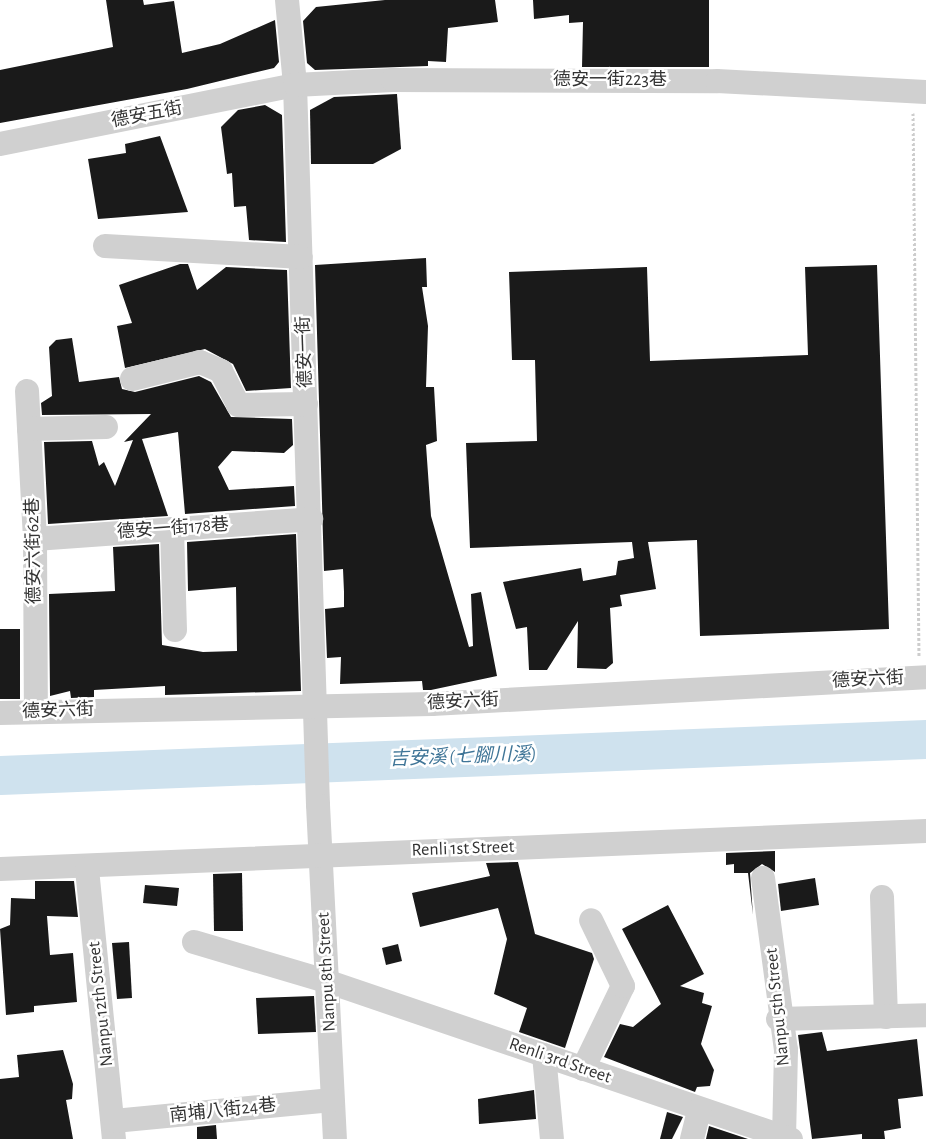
<!DOCTYPE html>
<html>
<head>
<meta charset="utf-8">
<style>
	body { margin:0 }
	#map { position:relative; width:926px; height:1139px; overflow:hidden; background:#fff; font-family:"Alegreya Sans","Noto Sans TC",sans-serif }
	div>[style] { position:absolute }
	[style*='--x'] { left:calc(var(--x)*1px); top:calc(var(--y)*1px); width:calc(var(--w)*1px); rotate:calc(var(--a)*1deg) }
	.river>* { height:39px; margin:-19.5px; padding:0 19.5px; transform-origin:19.5px; border-radius:19.5px; background:#cfe2ee }
	.building>* { inset:0; background:#1a1a1a }
	.path>* { height:3px; margin-top:-1.5px; transform-origin:0; background:repeating-linear-gradient(90deg,#cdcdcd 0 2.5px,transparent 0 5px) }
	.minor>* { height:24px; margin:-12px; padding:0 12px; transform-origin:12px; border-radius:12px; background:#d0d0d0 }
	span { translate:-50% -50%; white-space:nowrap; text-align:center; line-height:1.15; -webkit-text-stroke:5px #fff; paint-order:stroke }
	.street-label { font-size:18px; color:#333 }
	.water-label { font-size:19px; color:#3f7597; font-style:italic }
</style>
</head>
<body>
<div id="map">
	<div class="river">
		<div style="--x:0;--y:775;--w:927;--a:-2.23"></div>
	</div>
	<div class="building">
		<div style="clip-path:polygon(106px 0,143px 0,144px 5px,174px 1px,182px 53px,220px 44px,275px 20px,279px 62px,274px 68px,187px 89px,0 123px,0 70px,113px 47px)"></div>
		<div style="clip-path:polygon(385px 0,495px 0,498px 22px,448px 28px,446px 62px,428px 61px,428px 66px,315px 70px,307px 63px,303px 21px,316px 7px)"></div>
		<div style="clip-path:polygon(533px 0,709px 0,709px 67px,582px 67px,583px 22px,569px 23px,569px 15px,534px 19px)"></div>
		<div style="clip-path:polygon(397px 94px,401px 149px,373px 164px,311px 164px,310px 110px,334px 97px)"></div>
		<div style="clip-path:polygon(265px 105px,282px 115px,286px 242px,249px 240px,246px 206px,234px 207px,232px 173px,227px 174px,221px 127px,238px 110px)"></div>
		<div style="clip-path:polygon(160px 136px,188px 212px,98px 219px,88px 159px,126px 153px,125px 144px)"></div>
		<div style="clip-path:polygon(426px 258px,427px 287px,422px 287px,428px 326px,426px 387px,434px 387px,437px 441px,426px 445px,431px 516px,469px 647px,473px 646px,471px 594px,481px 592px,497px 676px,431px 690px,423px 690px,422px 681px,340px 684px,341px 657px,327px 658px,325px 609px,344px 607px,344px 592px,343px 569px,324px 571px,315px 265px)"></div>
		<div style="clip-path:polygon(180px 264px,188px 264px,197px 290px,226px 267px,287px 270px,291px 388px,246px 391px,233px 364px,205px 349px,125px 368px,117px 326px,132px 323px,119px 285px)"></div>
		<div style="clip-path:polygon(877px 265px,889px 629px,700px 636px,697px 540px,648px 542px,656px 589px,620px 595px,622px 606px,610px 608px,613px 663px,606px 669px,577px 668px,578px 621px,547px 670px,529px 670px,527px 627px,516px 629px,503px 582px,581px 568px,583px 581px,616px 575px,618px 561px,634px 558px,632px 542px,470px 548px,466px 443px,537px 441px,535px 360px,512px 360px,509px 272px,647px 267px,650px 361px,808px 355px,805px 267px)"></div>
		<div style="clip-path:polygon(72px 338px,79px 382px,119px 377px,122px 389px,135px 392px,199px 376px,211px 382px,231px 417px,292px 419px,293px 445px,284px 453px,232px 451px,218px 467px,229px 490px,294px 486px,295px 506px,185px 514px,178px 432px,142px 439px,168px 516px,48px 524px,44px 442px,92px 441px,99px 466px,104px 462px,115px 486px,133px 440px,124px 442px,151px 414px,42px 415px,41px 403px,52px 396px,49px 347px,56px 340px)"></div>
		<div style="clip-path:polygon(296px 534px,301px 691px,165px 695px,165px 686px,94px 690px,94px 697px,71px 698px,70px 691px,50px 696px,49px 594px,115px 591px,113px 547px,159px 544px,162px 645px,203px 652px,237px 651px,236px 587px,188px 591px,187px 542px)"></div>
		<div style="clip-path:polygon(0 629px,20px 629px,20px 699px,0 699px)"></div>
		<div style="clip-path:polygon(775px 851px,775px 872px,762px 864px,750px 873px,753px 915px,748px 873px,734px 873px,734px 864px,726px 865px,726px 853px)"></div>
		<div style="clip-path:polygon(518px 862px,535px 934px,592px 953px,594px 959px,565px 1048px,519px 1032px,527px 1008px,494px 994px,507px 939px,498px 908px,420px 927px,412px 893px,490px 876px,486px 863px)"></div>
		<div style="clip-path:polygon(242px 873px,243px 931px,214px 931px,213px 874px)"></div>
		<div style="clip-path:polygon(815px 878px,819px 905px,781px 911px,778px 884px)"></div>
		<div style="clip-path:polygon(35px 881px,74px 881px,78px 917px,47px 916px,50px 955px,73px 953px,77px 1002px,34px 1006px,34px 1012px,6px 1015px,0 929px,10px 925px,11px 898px,35px 899px)"></div>
		<div style="clip-path:polygon(145px 885px,179px 888px,177px 906px,143px 903px)"></div>
		<div style="clip-path:polygon(668px 905px,704px 974px,680px 986px,704px 993px,702px 1003px,712px 1006px,701px 1044px,714px 1070px,710px 1086px,697px 1087px,695px 1092px,604px 1057px,620px 1024px,633px 1027px,661px 1004px,622px 929px)"></div>
		<div style="clip-path:polygon(129px 942px,132px 998px,117px 999px,112px 943px)"></div>
		<div style="clip-path:polygon(398px 944px,402px 961px,386px 965px,382px 948px)"></div>
		<div style="clip-path:polygon(314px 996px,316px 1032px,258px 1034px,256px 998px)"></div>
		<div style="clip-path:polygon(822px 1032px,827px 1051px,917px 1039px,923px 1096px,898px 1099px,901px 1128px,884px 1131px,885px 1139px,862px 1139px,862px 1134px,812px 1139px,798px 1035px)"></div>
		<div style="clip-path:polygon(63px 1050px,73px 1084px,72px 1099px,66px 1100px,73px 1139px,0 1139px,0 1079px,19px 1077px,17px 1055px)"></div>
		<div style="clip-path:polygon(534px 1090px,536px 1119px,479px 1124px,478px 1099px)"></div>
		<div style="clip-path:polygon(667px 1112px,683px 1117px,672px 1139px,660px 1139px)"></div>
		<div style="clip-path:polygon(216px 1125px,217px 1139px,197px 1139px,197px 1127px)"></div>
		<div style="clip-path:polygon(709px 1126px,748px 1139px,706px 1139px)"></div>
	</div>
	<div class="path">
		<div style="--x:913;--y:113;--w:544;--a:89.37"></div>
	</div>
	<div class="minor">
		<div style="--x:287;--y:0;--w:85;--a:84.6"></div>
		<div style="--x:295;--y:85;--w:720;--a:88.17"></div>
		<div style="--x:318;--y:805;--w:334;--a:87.1"></div>
		<div style="--x:0;--y:144;--w:301;--a:-11.3"></div>
		<div style="--x:295;--y:85;--w:98;--a:-2.9"></div>
		<div style="--x:393;--y:80;--w:324;--a:0.2"></div>
		<div style="--x:717;--y:81;--w:209;--a:3"></div>
		<div style="--x:105;--y:246;--w:196;--a:3.2"></div>
		<div style="--x:132;--y:379;--w:70;--a:-14"></div>
		<div style="--x:200;--y:362;--w:23;--a:23"></div>
		<div style="--x:221;--y:371;--w:38;--a:63"></div>
		<div style="--x:238;--y:405;--w:68;--a:-0.8"></div>
		<div style="--x:27;--y:391;--w:148;--a:86.9"></div>
		<div style="--x:35;--y:539;--w:172;--a:89.7"></div>
		<div style="--x:29;--y:429;--w:77;--a:-1.5"></div>
		<div style="--x:172;--y:529;--w:101;--a:88.3"></div>
		<div style="--x:35;--y:539;--w:277;--a:-4.1"></div>
		<div style="--x:0;--y:713;--w:432;--a:-1.2"></div>
		<div style="--x:432;--y:704;--w:495;--a:-3.1"></div>
		<div style="--x:0;--y:869;--w:927;--a:-2.35"></div>
		<div style="--x:87;--y:869;--w:271;--a:84.3"></div>
		<div style="--x:763;--y:878;--w:174;--a:82.4"></div>
		<div style="--x:786;--y:1050;--w:86;--a:91.3"></div>
		<div style="--x:882;--y:897;--w:120;--a:88.1"></div>
		<div style="--x:194;--y:942;--w:141;--a:16.5"></div>
		<div style="--x:329;--y:982;--w:488;--a:18.8"></div>
		<div style="--x:778;--y:1019;--w:148;--a:-1.5"></div>
		<div style="--x:544;--y:1055;--w:84;--a:84.6"></div>
		<div style="--x:583;--y:1069;--w:92;--a:-64.3"></div>
		<div style="--x:623;--y:986;--w:73;--a:-115.9"></div>
		<div style="--x:114;--y:1121;--w:219;--a:-5.5"></div>
		<div style="--x:692;--y:1139;--w:30;--a:-76"></div>
	</div>
	<div class="street-label">
		<span style="left:610px;top:80px">德安一街223巷</span>
		<span style="left:147px;top:115px;rotate:-11deg">德安五街</span>
		<span style="left:305px;top:352px;rotate:-92deg">德安一街</span>
		<span style="left:173px;top:529px;rotate:-4deg">德安一街178巷</span>
		<span style="left:34px;top:551px;rotate:-91deg">德安六街62巷</span>
		<span style="left:868px;top:680px;rotate:-3deg">德安六街</span>
		<span style="left:463px;top:702px;rotate:-3deg">德安六街</span>
		<span style="left:58px;top:711px;rotate:-2deg">德安六街</span>
		<span style="left:463px;top:849px;rotate:-2deg">Renli 1st Street</span>
		<span style="left:327px;top:972px;rotate:-93deg">Nanpu 8th Street</span>
		<span style="left:101px;top:1004px;rotate:-96deg">Nanpu 12th Street</span>
		<span style="left:778px;top:1007px;rotate:-96deg">Nanpu 5th Street</span>
		<span style="left:560px;top:1061px;rotate:19deg">Renli 3rd Street</span>
		<span style="left:223px;top:1111px;rotate:-6deg">南埔八街24巷</span>
	</div>
	<div class="water-label">
		<span style="left:463px;top:757px;rotate:-2deg">吉安溪 (七腳川溪)</span>
	</div>
</div>
</body>
</html>
